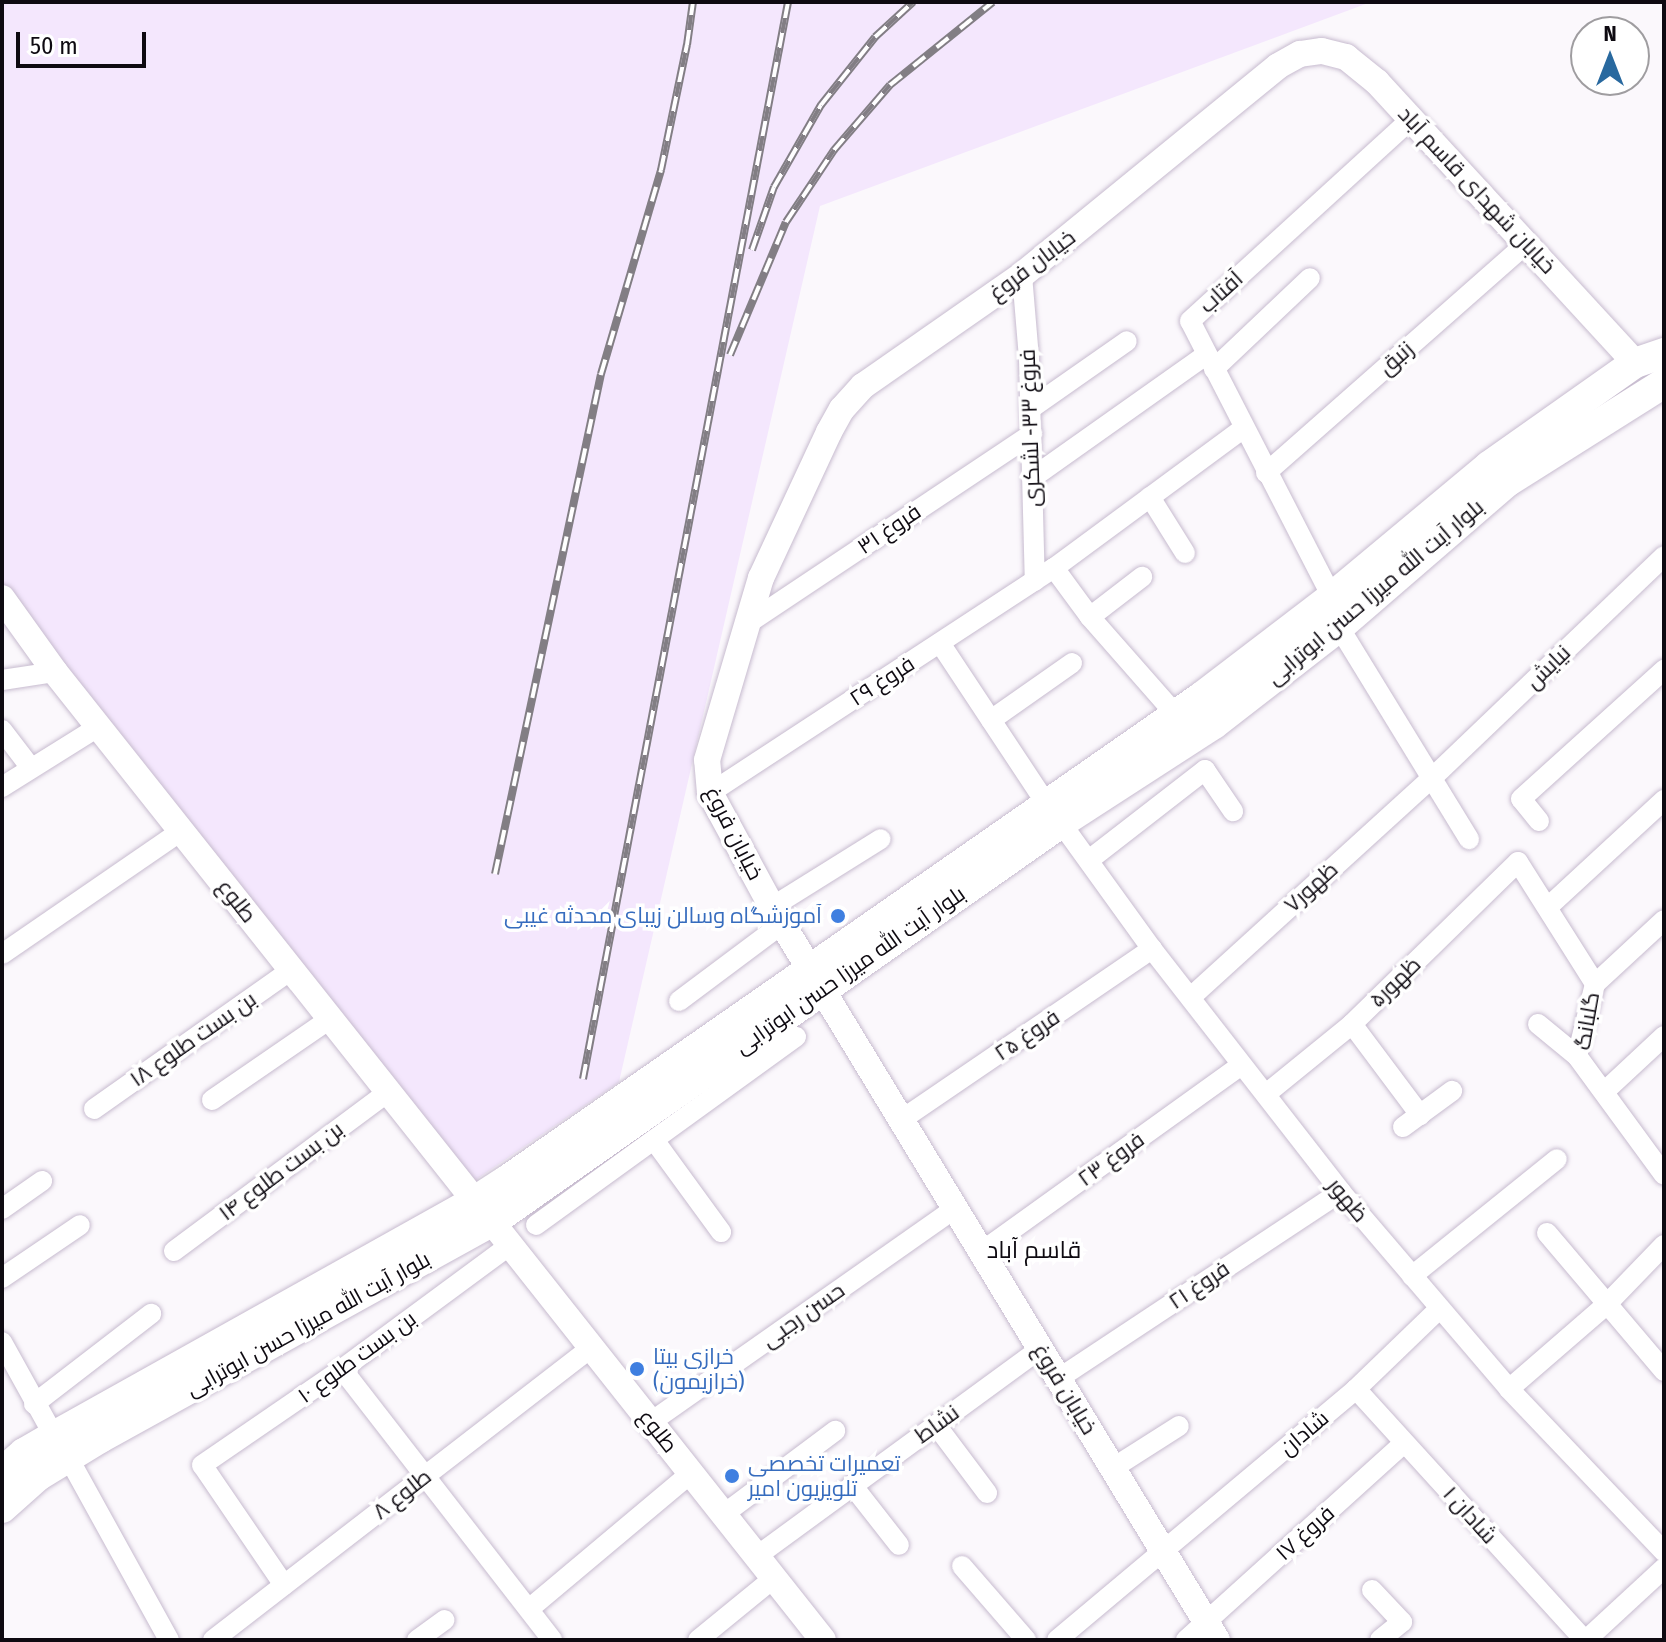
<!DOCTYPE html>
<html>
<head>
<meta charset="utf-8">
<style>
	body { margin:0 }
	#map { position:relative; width:1666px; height:1642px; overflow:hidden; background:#fbf8fc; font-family:"Fira Sans Condensed",Cairo,sans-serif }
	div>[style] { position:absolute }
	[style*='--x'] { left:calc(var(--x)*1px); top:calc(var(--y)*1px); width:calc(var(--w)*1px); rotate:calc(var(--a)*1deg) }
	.built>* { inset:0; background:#f4e7fd }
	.roads { filter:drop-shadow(0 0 2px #c7bbcf) drop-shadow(0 0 2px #c7bbcf) }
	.minor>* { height:20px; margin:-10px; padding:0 10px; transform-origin:10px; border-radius:10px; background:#fff }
	.tertiary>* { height:26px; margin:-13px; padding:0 13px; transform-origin:13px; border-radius:13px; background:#fff }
	.secondary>* { height:30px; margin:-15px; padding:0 15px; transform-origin:15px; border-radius:15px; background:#fff }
	.rail>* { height:8px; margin-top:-4px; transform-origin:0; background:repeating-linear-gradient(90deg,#fff 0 15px,#827e84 0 30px); box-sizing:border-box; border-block:2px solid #827e84 }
	.dots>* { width:22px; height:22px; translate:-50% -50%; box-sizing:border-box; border:4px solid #fff; border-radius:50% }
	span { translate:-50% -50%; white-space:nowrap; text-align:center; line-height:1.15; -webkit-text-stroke:7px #fff; paint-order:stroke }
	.street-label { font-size:22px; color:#0e0a11 }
	.shop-label { font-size:22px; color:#366cbe }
	.right { translate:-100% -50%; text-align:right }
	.left { translate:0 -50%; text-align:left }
	.neighbourhood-label { font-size:24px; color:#0e0a11 }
	.frame { position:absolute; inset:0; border:4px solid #0e0a11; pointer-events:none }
	.north { position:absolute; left:1570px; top:16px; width:80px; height:80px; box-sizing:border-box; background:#fff; border:2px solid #9f9da0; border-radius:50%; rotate:0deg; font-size:22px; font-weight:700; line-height:32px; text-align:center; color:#0e0a11 }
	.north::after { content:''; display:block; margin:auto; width:28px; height:36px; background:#29699f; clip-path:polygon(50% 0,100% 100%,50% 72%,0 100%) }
	.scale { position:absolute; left:16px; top:32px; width:130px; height:36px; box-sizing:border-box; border:4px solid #0e0a11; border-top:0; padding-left:10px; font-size:24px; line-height:28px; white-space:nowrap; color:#0e0a11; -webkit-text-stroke:6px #fff; paint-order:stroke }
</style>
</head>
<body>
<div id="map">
	<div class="built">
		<div style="clip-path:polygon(2px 2px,1371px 2px,820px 206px,619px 1082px,474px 1181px,2px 590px)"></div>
	</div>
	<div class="roads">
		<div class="minor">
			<div style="--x:1022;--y:275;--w:84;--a:85.2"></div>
			<div style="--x:1029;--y:359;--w:222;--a:88.5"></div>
			<div style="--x:1214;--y:369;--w:132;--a:-43.5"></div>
			<div style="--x:1030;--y:409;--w:118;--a:-35"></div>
			<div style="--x:1266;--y:473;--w:346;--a:-41.4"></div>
			<div style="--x:1032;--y:478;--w:214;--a:-35.3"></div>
			<div style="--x:1150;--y:497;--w:66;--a:58"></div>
			<div style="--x:1054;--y:568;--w:61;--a:53.7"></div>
			<div style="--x:1090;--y:617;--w:130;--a:48.7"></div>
			<div style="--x:1332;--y:597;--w:310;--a:-117.2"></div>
			<div style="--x:1190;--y:321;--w:299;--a:-42.4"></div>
			<div style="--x:1090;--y:617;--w:66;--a:-37.6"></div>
			<div style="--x:747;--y:624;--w:343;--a:-33.7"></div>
			<div style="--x:1339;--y:627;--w:249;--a:58.5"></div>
			<div style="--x:940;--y:643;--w:196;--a:56.5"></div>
			<div style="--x:2;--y:680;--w:54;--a:-8.6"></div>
			<div style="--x:991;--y:720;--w:99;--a:-35.1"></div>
			<div style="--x:2;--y:730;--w:48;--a:52.7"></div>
			<div style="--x:2;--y:787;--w:113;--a:-32"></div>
			<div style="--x:710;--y:793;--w:411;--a:-33.2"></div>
			<div style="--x:1054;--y:568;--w:236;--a:-36.4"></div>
			<div style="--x:1539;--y:821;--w:28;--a:-129"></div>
			<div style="--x:1521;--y:799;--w:193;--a:-42.1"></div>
			<div style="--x:1061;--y:823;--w:155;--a:54.2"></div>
			<div style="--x:1152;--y:949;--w:308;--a:52.1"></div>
			<div style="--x:1341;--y:1192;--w:259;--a:49.5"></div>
			<div style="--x:1509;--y:1389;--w:225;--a:46.4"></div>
			<div style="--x:1089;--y:860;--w:147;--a:-37.8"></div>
			<div style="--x:1205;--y:770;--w:50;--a:55.7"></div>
			<div style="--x:772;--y:907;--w:128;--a:-32"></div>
			<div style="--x:1548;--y:907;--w:158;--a:-42.7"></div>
			<div style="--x:2;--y:954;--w:217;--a:-34.5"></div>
			<div style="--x:1595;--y:984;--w:94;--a:-42.8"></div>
			<div style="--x:1191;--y:997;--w:326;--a:-42.3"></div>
			<div style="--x:1432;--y:778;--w:321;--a:-43.7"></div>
			<div style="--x:679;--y:1001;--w:129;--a:-36.8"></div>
			<div style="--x:1352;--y:1024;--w:114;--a:53.2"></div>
			<div style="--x:1538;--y:1024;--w:50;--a:39.4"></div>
			<div style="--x:1604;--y:1092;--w:82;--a:-43"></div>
			<div style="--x:1266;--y:1094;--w:111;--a:-39.1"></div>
			<div style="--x:1352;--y:1024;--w:232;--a:-44.3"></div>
			<div style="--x:1518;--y:862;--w:144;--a:57.7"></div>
			<div style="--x:1595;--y:984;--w:74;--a:104"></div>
			<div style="--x:1577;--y:1056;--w:147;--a:53.8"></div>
			<div style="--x:212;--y:1100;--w:143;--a:-34.5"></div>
			<div style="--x:94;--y:1109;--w:241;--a:-35.2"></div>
			<div style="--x:901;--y:1120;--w:304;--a:-34.3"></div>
			<div style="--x:1403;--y:1127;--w:61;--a:-36.3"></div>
			<div style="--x:654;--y:1140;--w:114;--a:53.9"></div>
			<div style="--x:2;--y:1209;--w:49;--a:-35"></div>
			<div style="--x:536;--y:1225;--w:321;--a:-35.9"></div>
			<div style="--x:1547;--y:1233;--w:181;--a:49.7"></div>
			<div style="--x:174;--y:1251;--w:267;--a:-36.6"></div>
			<div style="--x:981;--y:1252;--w:320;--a:-35.7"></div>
			<div style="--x:1412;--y:1276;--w:186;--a:-38.9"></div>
			<div style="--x:2;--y:1278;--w:94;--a:-34.2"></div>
			<div style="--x:2;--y:1342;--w:107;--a:61"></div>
			<div style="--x:342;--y:1369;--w:343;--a:52.2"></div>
			<div style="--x:1058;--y:1379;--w:339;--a:-33.5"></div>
			<div style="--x:1356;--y:1389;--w:339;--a:47.7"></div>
			<div style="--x:1509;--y:1389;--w:130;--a:-40.9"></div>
			<div style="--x:1607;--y:1304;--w:82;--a:-46"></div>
			<div style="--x:34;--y:1404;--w:148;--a:-37.6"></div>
			<div style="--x:651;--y:1422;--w:372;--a:-35.1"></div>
			<div style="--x:936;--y:1425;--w:85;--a:53.1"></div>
			<div style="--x:68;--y:1457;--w:209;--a:61.1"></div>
			<div style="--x:1113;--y:1468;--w:78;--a:-32.5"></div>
			<div style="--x:852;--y:1485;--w:76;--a:51.9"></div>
			<div style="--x:724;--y:1514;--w:139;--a:-36.8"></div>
			<div style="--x:757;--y:1556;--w:351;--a:-36.2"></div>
			<div style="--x:962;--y:1566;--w:98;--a:49.1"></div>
			<div style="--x:284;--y:1585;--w:145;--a:-124.3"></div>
			<div style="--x:202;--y:1465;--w:170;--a:-34.4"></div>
			<div style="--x:342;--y:1369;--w:209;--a:-36.4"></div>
			<div style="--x:1372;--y:1590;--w:44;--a:46.8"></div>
			<div style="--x:1402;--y:1622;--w:28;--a:141"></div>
			<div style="--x:529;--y:1609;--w:212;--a:-40"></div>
			<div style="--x:213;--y:1640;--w:478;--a:-37.7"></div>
			<div style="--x:417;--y:1640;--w:34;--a:-36"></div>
			<div style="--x:698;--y:1640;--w:98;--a:-39.2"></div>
			<div style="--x:1057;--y:1640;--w:390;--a:-40"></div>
			<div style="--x:1356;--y:1389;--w:115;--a:-43.9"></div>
			<div style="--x:1186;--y:1640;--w:294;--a:-42.1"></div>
			<div style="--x:1586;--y:1640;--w:106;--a:-42.7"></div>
		</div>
		<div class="tertiary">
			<div style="--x:2;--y:598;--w:91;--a:54.4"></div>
			<div style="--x:55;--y:672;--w:675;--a:51.55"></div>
			<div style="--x:492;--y:1222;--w:533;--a:51.63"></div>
			<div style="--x:1217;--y:1640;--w:858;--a:-121.26"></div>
			<div style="--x:772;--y:907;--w:130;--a:-118.5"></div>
			<div style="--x:710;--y:793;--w:33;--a:-95"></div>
			<div style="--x:707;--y:760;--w:190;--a:-73.5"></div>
			<div style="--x:761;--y:578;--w:161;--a:-65"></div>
			<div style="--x:829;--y:432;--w:26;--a:-61"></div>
			<div style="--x:842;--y:409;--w:31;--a:-48"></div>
			<div style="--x:863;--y:386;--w:194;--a:-34.9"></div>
			<div style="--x:1022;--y:275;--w:330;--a:-39.2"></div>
			<div style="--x:1278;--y:66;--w:25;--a:-29"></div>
			<div style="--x:1300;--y:54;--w:22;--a:-8"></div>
			<div style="--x:1322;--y:51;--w:25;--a:14"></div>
			<div style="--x:1346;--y:57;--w:40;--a:39"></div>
			<div style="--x:1377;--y:82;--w:381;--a:47.4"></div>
		</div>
		<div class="secondary">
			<div style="--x:2;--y:1472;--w:29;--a:-41"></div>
			<div style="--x:24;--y:1453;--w:34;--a:-30"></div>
			<div style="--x:54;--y:1436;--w:482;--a:-29.2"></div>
			<div style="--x:475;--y:1201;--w:37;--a:-33"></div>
			<div style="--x:506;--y:1181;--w:846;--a:-34.84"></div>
			<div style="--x:1200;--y:698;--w:166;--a:-37.4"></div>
			<div style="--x:1332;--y:597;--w:204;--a:-39.8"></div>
			<div style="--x:1489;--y:466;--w:179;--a:-35.2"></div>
			<div style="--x:1635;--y:363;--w:31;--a:-19"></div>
			<div style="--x:2;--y:1508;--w:48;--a:-41.6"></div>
			<div style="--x:38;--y:1476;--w:73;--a:-31.5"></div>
			<div style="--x:100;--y:1438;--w:448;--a:-28.9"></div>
			<div style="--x:492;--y:1222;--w:695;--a:-35.04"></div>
			<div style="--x:1061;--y:823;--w:182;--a:-32.9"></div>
			<div style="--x:1214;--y:724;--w:158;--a:-37.8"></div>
			<div style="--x:1339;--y:627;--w:222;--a:-40.8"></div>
			<div style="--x:1507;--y:482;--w:186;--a:-32.2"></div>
		</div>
	</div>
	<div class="rail">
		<div style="--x:752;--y:250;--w:67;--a:-70.8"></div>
		<div style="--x:774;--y:187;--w:95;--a:-60.2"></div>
		<div style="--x:821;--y:105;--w:87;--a:-51.5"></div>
		<div style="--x:875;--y:37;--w:52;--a:-42.6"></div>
		<div style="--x:730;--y:355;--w:144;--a:-67.2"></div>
		<div style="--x:786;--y:222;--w:87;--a:-56.3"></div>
		<div style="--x:834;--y:150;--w:86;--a:-49.3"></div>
		<div style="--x:890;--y:85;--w:132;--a:-38.9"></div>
		<div style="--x:495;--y:874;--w:511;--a:-78.03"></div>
		<div style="--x:601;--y:374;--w:213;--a:-73.6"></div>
		<div style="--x:661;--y:170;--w:128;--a:-78.3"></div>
		<div style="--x:687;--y:45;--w:43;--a:-82.1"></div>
		<div style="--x:583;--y:1079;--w:1096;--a:-79.22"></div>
	</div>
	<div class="dots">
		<div style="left:838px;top:916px;background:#3f7fe0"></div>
		<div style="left:637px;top:1369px;background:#3f7fe0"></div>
		<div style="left:732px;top:1476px;background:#3f7fe0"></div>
	</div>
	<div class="street-label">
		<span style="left:1477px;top:190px;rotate:47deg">خیابان شهدای قاسم آباد</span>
		<span style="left:1032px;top:265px;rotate:-37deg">خیابان فروغ</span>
		<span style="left:1221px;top:292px;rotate:-42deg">آفتاب</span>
		<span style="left:1396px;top:358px;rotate:-41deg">زنبق</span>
		<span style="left:1030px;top:428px;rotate:-92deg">فروغ ۳۳- لشکری</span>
		<span style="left:889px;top:529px;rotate:-34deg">فروغ ۳۱</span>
		<span style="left:1375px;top:592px;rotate:-40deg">بلوار آیت الله میرزا حسن ابوترابی</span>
		<span style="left:1548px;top:667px;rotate:-44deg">نيايش</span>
		<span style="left:882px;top:681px;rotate:-33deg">فروغ ۲۹</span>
		<span style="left:734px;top:833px;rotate:63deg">خیابان فروغ</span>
		<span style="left:1311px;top:887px;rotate:-42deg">ظهور۷</span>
		<span style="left:237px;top:901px;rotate:52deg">طلوع</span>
		<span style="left:850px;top:970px;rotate:-35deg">بلوار آیت الله میرزا حسن ابوترابی</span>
		<span style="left:1395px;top:982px;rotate:-44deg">ظهور۵</span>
		<span style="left:1587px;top:1021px;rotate:-80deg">گلبانگ</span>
		<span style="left:1027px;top:1035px;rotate:-34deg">فروغ ۲۵</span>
		<span style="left:193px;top:1039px;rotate:-35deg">بن بست طلوع ۱۸</span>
		<span style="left:1111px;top:1159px;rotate:-36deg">فروغ ۲۳</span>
		<span style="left:281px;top:1171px;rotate:-37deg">بن بست طلوع ۱۴</span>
		<span style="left:1348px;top:1200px;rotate:51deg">ظهور</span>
		<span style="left:1199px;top:1285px;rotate:-34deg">فروغ ۲۱</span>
		<span style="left:803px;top:1315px;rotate:-35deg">حسن رجبی</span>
		<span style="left:308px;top:1324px;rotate:-29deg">بلوار آیت الله میرزا حسن ابوترابی</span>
		<span style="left:357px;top:1357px;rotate:-36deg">بن بست طلوع ۱۰</span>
		<span style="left:1065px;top:1389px;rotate:59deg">خیابان فروغ</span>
		<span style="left:937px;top:1424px;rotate:-36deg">نشاط</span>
		<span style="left:658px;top:1431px;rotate:52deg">طلوع</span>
		<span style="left:1304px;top:1433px;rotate:-40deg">شادان</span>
		<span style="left:402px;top:1494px;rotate:-38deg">طلوع ۸</span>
		<span style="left:1470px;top:1515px;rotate:48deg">شادان ۱</span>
		<span style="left:1305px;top:1533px;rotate:-42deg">فروغ ۱۷</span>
	</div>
	<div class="shop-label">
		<span class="right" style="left:822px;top:916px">آموزشگاه وسالن زیبای محدثه غیبی</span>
		<span class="left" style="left:653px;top:1369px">خرازی بیتا<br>(خرازیمون)</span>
		<span class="left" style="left:748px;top:1476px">تعمیرات تخصصی<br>تلویزیون امیر</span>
	</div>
	<div class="neighbourhood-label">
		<span style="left:1034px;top:1251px">قاسم آباد</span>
	</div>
	<div class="frame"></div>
	<div class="north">N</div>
	<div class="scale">50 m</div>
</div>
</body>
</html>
